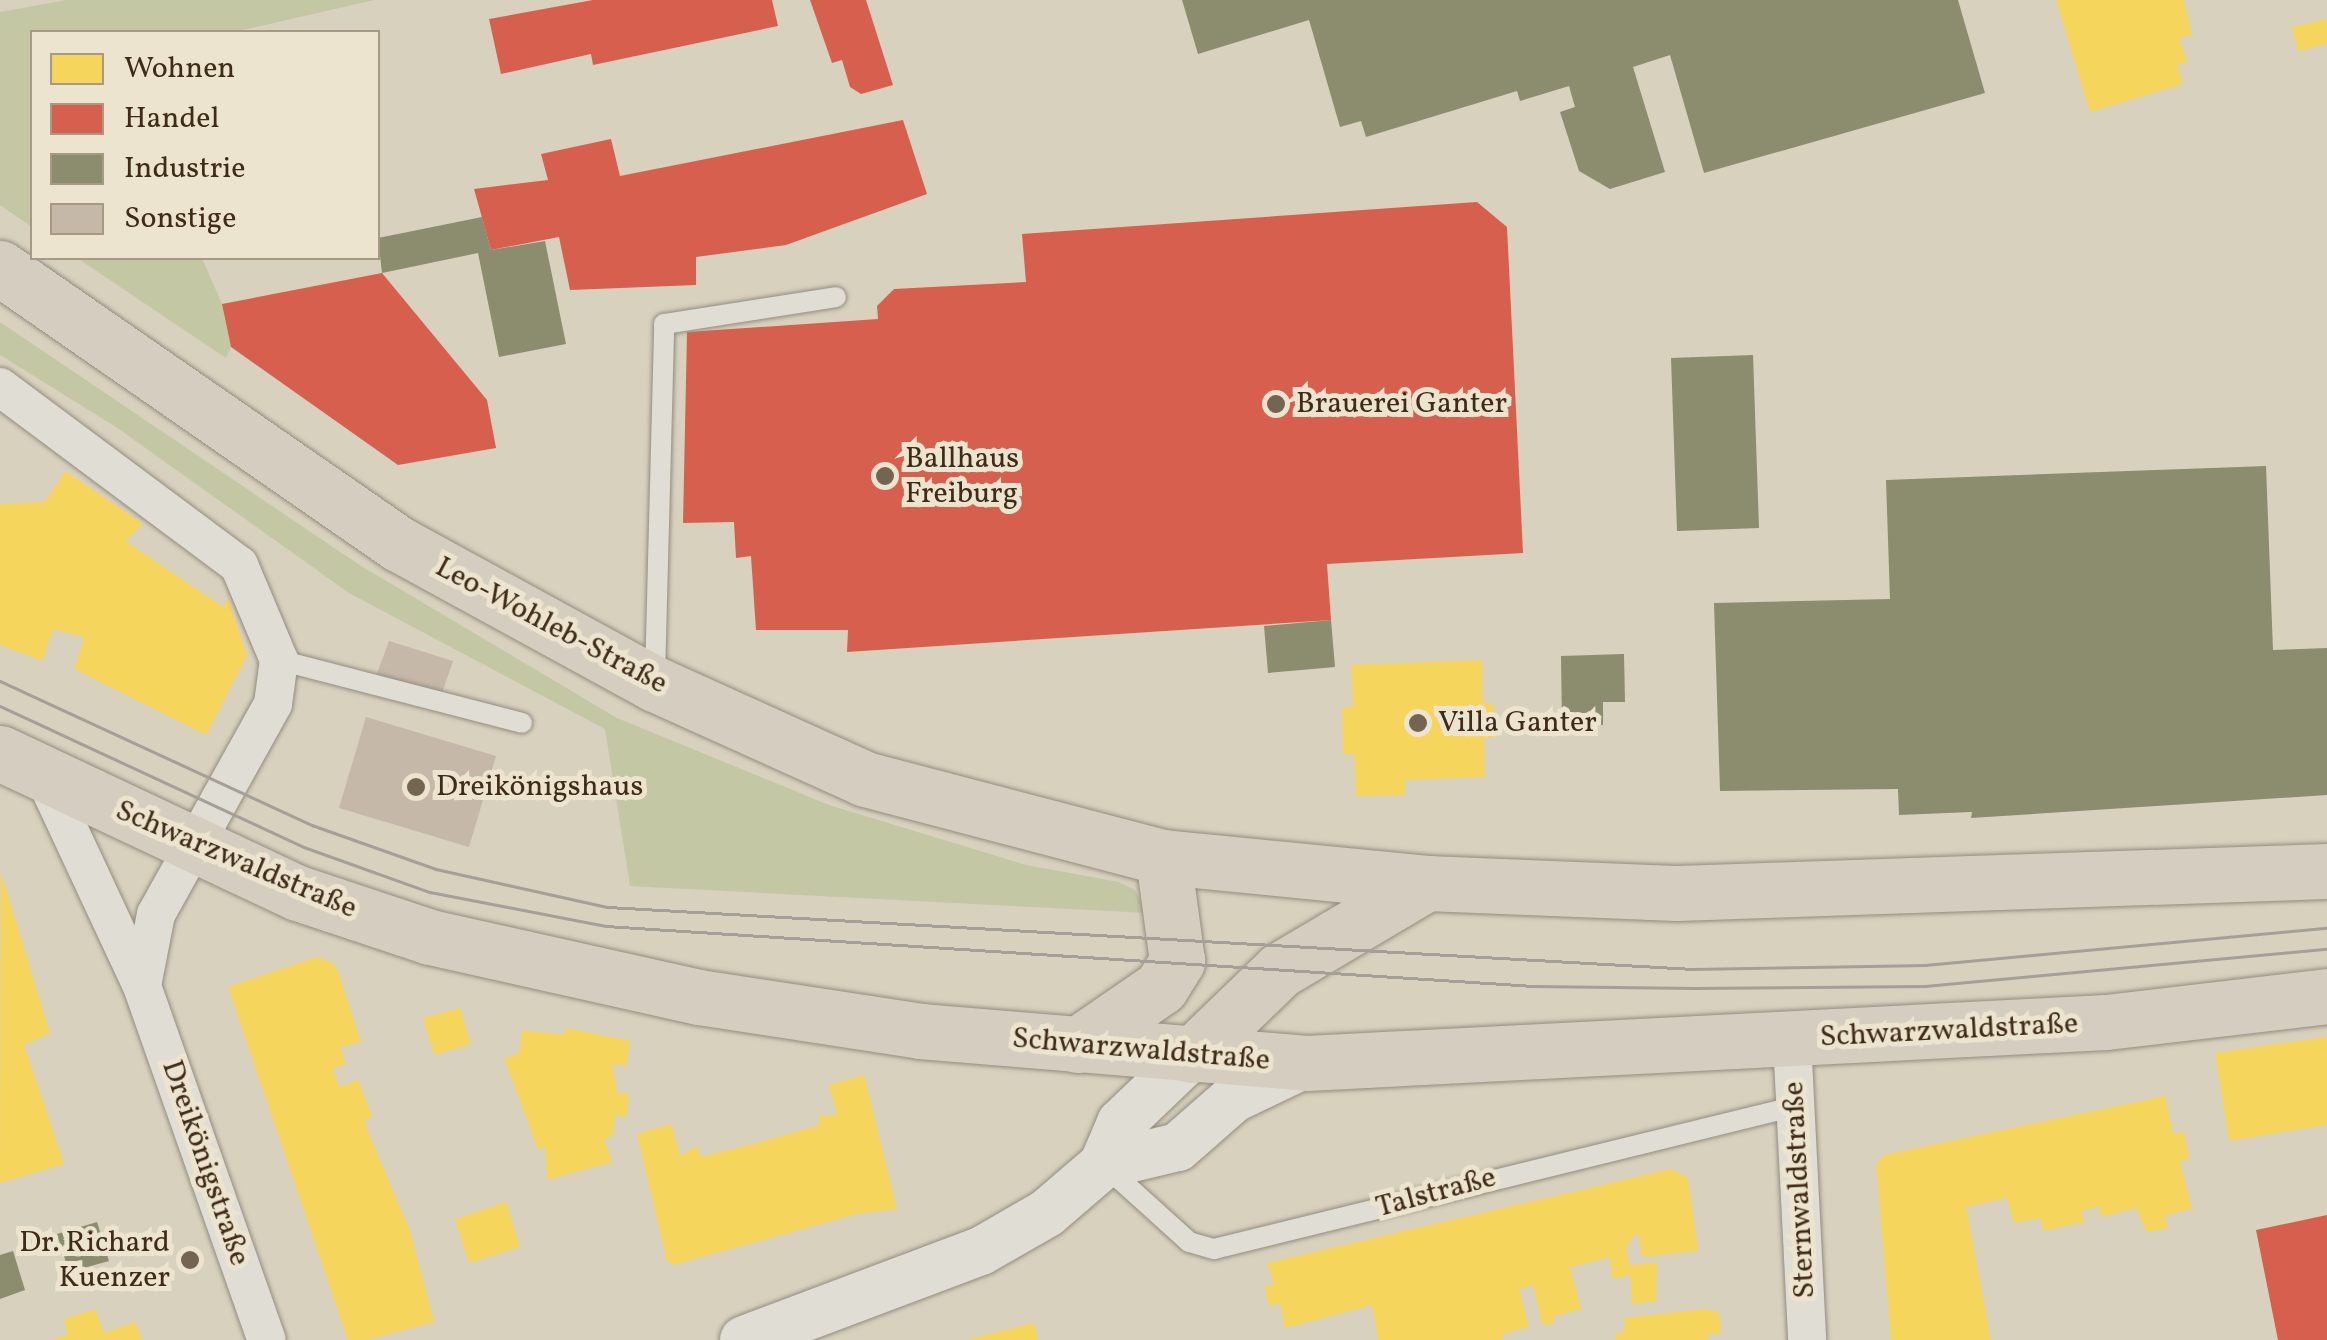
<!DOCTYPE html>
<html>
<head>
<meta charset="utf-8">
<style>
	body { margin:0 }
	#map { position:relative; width:2327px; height:1340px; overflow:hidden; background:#d8d1be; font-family:Vollkorn,serif }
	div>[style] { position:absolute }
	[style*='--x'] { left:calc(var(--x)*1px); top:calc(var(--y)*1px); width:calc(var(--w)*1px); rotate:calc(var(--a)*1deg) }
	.green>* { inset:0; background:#c3c7a4 }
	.homes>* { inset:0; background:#f6d55c }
	.shops>* { inset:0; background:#d6604d }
	.industry>* { inset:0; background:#8c8c6e }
	.building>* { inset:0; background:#c5b8a8 }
	.roads { filter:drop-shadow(0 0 2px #938c7f) drop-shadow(0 0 2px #938c7f) }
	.service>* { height:20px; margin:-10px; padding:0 10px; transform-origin:10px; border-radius:10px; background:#e0ddd4 }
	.minor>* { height:38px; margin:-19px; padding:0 19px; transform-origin:19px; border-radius:19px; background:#e0ddd4 }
	.tertiary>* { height:48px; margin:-24px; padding:0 24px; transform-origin:24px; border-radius:24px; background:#e0ddd4 }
	.primary>* { height:55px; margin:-27.5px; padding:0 27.5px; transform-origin:27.5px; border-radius:27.5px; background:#d5cec0 }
	.tram>* { height:2.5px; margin:-1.25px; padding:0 1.25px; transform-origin:1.25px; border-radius:1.25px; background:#a4a097 }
	.dots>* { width:28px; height:28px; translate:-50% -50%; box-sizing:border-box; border:5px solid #ece4ce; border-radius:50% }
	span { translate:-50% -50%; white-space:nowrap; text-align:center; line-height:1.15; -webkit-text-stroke:10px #ece4ce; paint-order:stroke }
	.poi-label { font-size:30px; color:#3e2b18 }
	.left { translate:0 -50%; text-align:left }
	.right { translate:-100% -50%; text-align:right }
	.street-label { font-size:30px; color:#3e2b18 }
	.legend { position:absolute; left:30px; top:30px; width:350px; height:230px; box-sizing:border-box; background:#ece4ce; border:2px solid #a69a85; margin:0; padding:12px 18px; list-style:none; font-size:30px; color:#3e2b18 }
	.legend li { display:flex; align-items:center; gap:20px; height:50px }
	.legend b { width:50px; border:2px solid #a69a85 }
</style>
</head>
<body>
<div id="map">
	<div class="green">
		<div style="clip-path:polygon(67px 0,374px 0,234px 32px,32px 32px,32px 227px,0 205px,0 12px)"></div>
		<div style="clip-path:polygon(77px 258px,202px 258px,222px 304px,231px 347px,226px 358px)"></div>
		<div style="clip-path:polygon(0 322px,358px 564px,617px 718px,829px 805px,1026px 865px,1119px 882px,1135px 890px,1147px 913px,630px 886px,605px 729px,349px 593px,116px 427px,0 355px)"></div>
	</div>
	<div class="homes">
		<div style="clip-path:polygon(2056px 0,2184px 0,2192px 35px,2179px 38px,2187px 62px,2177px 65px,2183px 84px,2090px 112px)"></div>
		<div style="clip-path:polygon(2327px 19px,2327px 44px,2298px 51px,2292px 27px)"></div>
		<div style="clip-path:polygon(65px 471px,143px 524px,125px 541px,223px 607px,228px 599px,247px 655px,206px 735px,74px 669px,84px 637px,53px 629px,42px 661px,0 645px,0 504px,45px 502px)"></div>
		<div style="clip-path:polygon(1482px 660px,1483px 703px,1493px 704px,1495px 738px,1484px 738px,1485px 777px,1405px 780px,1405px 795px,1356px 796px,1354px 754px,1343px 754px,1342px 708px,1353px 707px,1351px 665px)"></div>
		<div style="clip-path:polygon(1px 873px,50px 1033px,24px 1045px,64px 1164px,0 1183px)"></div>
		<div style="clip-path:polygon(317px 957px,334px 964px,340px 977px,361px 1042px,340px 1047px,346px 1064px,333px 1068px,339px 1087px,358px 1080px,372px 1116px,364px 1122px,410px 1231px,434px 1322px,366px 1340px,348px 1340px,228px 987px)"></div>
		<div style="clip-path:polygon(460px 1008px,471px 1044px,434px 1055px,423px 1018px)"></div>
		<div style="clip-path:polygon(566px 1028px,630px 1041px,626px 1066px,612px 1064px,617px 1093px,629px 1094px,626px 1117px,615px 1115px,613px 1135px,604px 1139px,612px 1162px,547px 1180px,545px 1147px,538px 1149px,504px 1058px,519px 1053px,522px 1030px,565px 1035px)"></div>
		<div style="clip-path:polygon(2327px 1037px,2327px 1125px,2229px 1141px,2215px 1053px)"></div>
		<div style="clip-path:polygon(864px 1075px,897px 1209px,856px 1214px,673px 1265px,667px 1261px,637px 1134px,671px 1124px,680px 1156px,697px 1146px,700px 1157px,757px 1143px,820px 1125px,818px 1116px,837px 1115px,829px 1085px)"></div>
		<div style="clip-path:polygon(2165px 1096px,2173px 1134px,2184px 1132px,2189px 1158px,2180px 1162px,2192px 1209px,2165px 1215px,2168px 1228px,2147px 1232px,2136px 1208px,2101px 1217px,2099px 1206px,2081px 1211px,2084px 1222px,2043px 1231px,2041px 1218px,2014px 1223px,2007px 1198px,1966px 1207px,1991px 1340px,1891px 1340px,1876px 1165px,1884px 1155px)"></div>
		<div style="clip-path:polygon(1671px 1169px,1688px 1178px,1698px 1251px,1642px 1257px,1638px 1234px,1633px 1236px,1626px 1248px,1629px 1265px,1657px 1262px,1656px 1301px,1632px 1304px,1630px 1275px,1612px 1279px,1610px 1257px,1570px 1267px,1581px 1309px,1554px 1316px,1554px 1323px,1542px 1325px,1533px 1285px,1519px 1289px,1529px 1327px,1502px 1334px,1503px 1340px,1378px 1340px,1372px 1305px,1285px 1328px,1280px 1303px,1269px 1306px,1264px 1286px,1274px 1284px,1267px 1263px)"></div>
		<div style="clip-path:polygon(506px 1202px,520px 1247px,469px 1263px,455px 1219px)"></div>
		<div style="clip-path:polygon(95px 1309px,104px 1333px,135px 1322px,142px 1340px,52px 1340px,68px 1334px,64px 1319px)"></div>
		<div style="clip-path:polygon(1705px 1309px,1719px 1313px,1721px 1333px,1708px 1334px,1708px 1340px,1616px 1340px,1615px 1333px,1625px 1331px,1624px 1318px)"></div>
		<div style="clip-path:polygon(1034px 1323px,1038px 1340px,968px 1340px,968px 1339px)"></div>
	</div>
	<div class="shops">
		<div style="clip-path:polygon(593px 0,772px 0,778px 26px,593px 65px,591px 54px,501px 74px,489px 19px)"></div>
		<div style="clip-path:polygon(810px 0,866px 0,893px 85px,861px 94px,850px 87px,842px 60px,832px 63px)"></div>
		<div style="clip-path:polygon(903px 120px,927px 194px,786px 245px,696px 257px,696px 285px,570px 290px,559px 237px,491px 250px,474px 189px,548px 180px,541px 154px,611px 139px,620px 176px)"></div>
		<div style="clip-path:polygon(1477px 202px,1507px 227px,1523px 553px,1327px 564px,1331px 620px,847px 652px,848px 630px,756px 630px,751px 556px,736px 558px,734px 522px,683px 523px,687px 332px,878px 319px,877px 306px,894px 289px,1026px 282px,1022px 234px)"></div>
		<div style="clip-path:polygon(382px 273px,487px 400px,496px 448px,398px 465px,231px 347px,222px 304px)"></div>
		<div style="clip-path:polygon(2327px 1215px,2327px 1340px,2278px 1340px,2256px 1230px)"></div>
	</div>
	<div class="industry">
		<div style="clip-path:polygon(1182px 0,1958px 0,1985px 93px,1704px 173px,1670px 55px,1633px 67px,1665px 172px,1610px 189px,1579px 171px,1560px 112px,1575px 107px,1569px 86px,1520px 101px,1517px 91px,1366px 137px,1361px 121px,1340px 127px,1309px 20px,1198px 54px)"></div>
		<div style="clip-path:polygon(482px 217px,491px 250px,545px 241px,566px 344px,499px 357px,478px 253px,382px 273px,378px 238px)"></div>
		<div style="clip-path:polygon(1753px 355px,1759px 528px,1677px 531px,1671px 358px)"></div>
		<div style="clip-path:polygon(2266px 466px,2273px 650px,2327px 648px,2327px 795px,1971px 818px,1972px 812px,1899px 815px,1898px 789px,1720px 791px,1714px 603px,1890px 599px,1886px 480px)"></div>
		<div style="clip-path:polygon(1331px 620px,1335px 667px,1268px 673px,1264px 626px)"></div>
		<div style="clip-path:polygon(1624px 654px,1625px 702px,1603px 702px,1603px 725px,1562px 726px,1561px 656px)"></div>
		<div style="clip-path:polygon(97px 1222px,109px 1261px,69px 1272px,57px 1234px)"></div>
		<div style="clip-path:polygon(13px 1251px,25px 1290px,0 1299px,0 1255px)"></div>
	</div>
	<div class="building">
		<div style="clip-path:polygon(389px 641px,453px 661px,441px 696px,376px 676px)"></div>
		<div style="clip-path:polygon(366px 717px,496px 756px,469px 847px,339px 808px)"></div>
	</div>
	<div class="roads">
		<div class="service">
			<div style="--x:279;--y:660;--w:251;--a:14.5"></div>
			<div style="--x:655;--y:677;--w:353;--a:-88.5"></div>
			<div style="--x:664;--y:324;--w:174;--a:-8.9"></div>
			<div style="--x:1105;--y:1166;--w:113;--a:42.1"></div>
			<div style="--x:1189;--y:1242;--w:26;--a:16"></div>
			<div style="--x:1214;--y:1249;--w:599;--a:-13.8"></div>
		</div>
		<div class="minor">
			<div style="--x:0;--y:387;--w:298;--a:36.7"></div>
			<div style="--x:239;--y:565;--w:103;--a:67.2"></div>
			<div style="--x:279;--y:660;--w:44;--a:97.8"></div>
			<div style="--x:273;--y:704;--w:240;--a:119.1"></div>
			<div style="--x:156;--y:914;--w:73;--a:101"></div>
			<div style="--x:43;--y:774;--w:234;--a:65"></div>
			<div style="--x:142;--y:986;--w:375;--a:70.6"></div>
			<div style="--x:1792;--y:1040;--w:300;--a:87.1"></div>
		</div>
		<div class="tertiary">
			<div style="--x:1103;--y:1165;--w:46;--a:-66.8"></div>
			<div style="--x:1121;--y:1123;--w:98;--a:-43.8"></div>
			<div style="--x:744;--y:1340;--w:253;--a:-20.6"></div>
			<div style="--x:981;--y:1251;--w:76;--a:-29.9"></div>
			<div style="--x:1047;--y:1213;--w:74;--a:-40.6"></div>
			<div style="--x:1103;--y:1165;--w:77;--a:-13.5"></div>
			<div style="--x:1178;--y:1147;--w:74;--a:-41.2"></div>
			<div style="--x:1234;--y:1098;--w:81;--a:-25.6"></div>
		</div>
		<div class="primary">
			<div style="--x:0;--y:268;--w:485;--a:34.7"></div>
			<div style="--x:399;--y:544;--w:292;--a:28.7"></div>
			<div style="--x:655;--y:684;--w:230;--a:24.3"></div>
			<div style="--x:865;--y:779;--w:308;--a:14.7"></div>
			<div style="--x:1163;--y:857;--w:265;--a:5.6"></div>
			<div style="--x:1427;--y:883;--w:250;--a:2.3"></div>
			<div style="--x:1677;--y:893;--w:650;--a:-1.94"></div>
			<div style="--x:0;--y:753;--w:329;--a:25.2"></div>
			<div style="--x:298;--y:893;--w:139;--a:18.4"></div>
			<div style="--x:430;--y:937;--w:276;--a:12.6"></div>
			<div style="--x:699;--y:997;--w:224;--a:8.7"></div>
			<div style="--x:920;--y:1031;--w:388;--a:4.7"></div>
			<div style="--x:1307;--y:1063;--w:800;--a:-2.94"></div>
			<div style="--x:2106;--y:1022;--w:223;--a:-6.7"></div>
			<div style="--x:1077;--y:1045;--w:102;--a:-34.6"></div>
			<div style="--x:1161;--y:987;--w:31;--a:-58"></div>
			<div style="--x:1177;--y:961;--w:105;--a:-97.7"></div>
			<div style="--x:1192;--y:1055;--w:122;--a:-44"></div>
			<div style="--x:1280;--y:970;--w:171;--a:-30.6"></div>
		</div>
	</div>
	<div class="tram">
		<div style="--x:0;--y:681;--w:344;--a:24.8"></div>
		<div style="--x:312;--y:825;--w:132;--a:19.5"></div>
		<div style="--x:436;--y:869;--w:176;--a:12.5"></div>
		<div style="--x:608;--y:907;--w:1086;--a:3.27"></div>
		<div style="--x:1692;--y:969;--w:234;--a:-1"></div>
		<div style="--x:1926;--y:965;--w:403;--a:-5.3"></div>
		<div style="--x:0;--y:706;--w:335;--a:24.9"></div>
		<div style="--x:304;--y:847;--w:134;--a:19.7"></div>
		<div style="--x:430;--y:892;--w:179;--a:10.9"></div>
		<div style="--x:606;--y:926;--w:929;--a:3.7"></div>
		<div style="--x:1533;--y:986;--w:162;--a:0.7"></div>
		<div style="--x:1695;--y:988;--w:231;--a:-0.5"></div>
		<div style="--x:1926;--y:986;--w:403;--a:-5.3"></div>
	</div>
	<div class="dots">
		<div style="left:1276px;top:404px;background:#746552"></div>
		<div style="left:885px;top:476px;background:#746552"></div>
		<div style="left:1418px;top:723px;background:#746552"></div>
		<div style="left:416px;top:787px;background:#746552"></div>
		<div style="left:190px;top:1260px;background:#746552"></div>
	</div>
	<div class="poi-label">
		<span class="left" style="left:1296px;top:404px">Brauerei Ganter</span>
		<span class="left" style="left:905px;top:476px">Ballhaus<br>Freiburg</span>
		<span class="left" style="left:1438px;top:723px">Villa Ganter</span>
		<span class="left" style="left:436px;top:787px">Dreikönigshaus</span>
		<span class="right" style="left:170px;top:1260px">Dr. Richard<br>Kuenzer</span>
	</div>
	<div class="street-label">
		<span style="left:551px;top:626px;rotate:28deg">Leo-Wohleb-Straße</span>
		<span style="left:236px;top:860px;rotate:23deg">Schwarzwaldstraße</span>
		<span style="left:1949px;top:1031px;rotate:-3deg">Schwarzwaldstraße</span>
		<span style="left:1141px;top:1050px;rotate:5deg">Schwarzwaldstraße</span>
		<span style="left:205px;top:1163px;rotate:71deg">Dreikönigstraße</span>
		<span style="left:1800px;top:1190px;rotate:-93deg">Sternwaldstraße</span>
		<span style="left:1436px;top:1193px;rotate:-15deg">Talstraße</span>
	</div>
	<ul class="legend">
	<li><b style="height:28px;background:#f6d55c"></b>Wohnen</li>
	<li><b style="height:28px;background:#d6604d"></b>Handel</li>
	<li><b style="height:28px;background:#8c8c6e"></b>Industrie</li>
	<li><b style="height:28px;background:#c5b8a8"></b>Sonstige</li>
	</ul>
</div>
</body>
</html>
